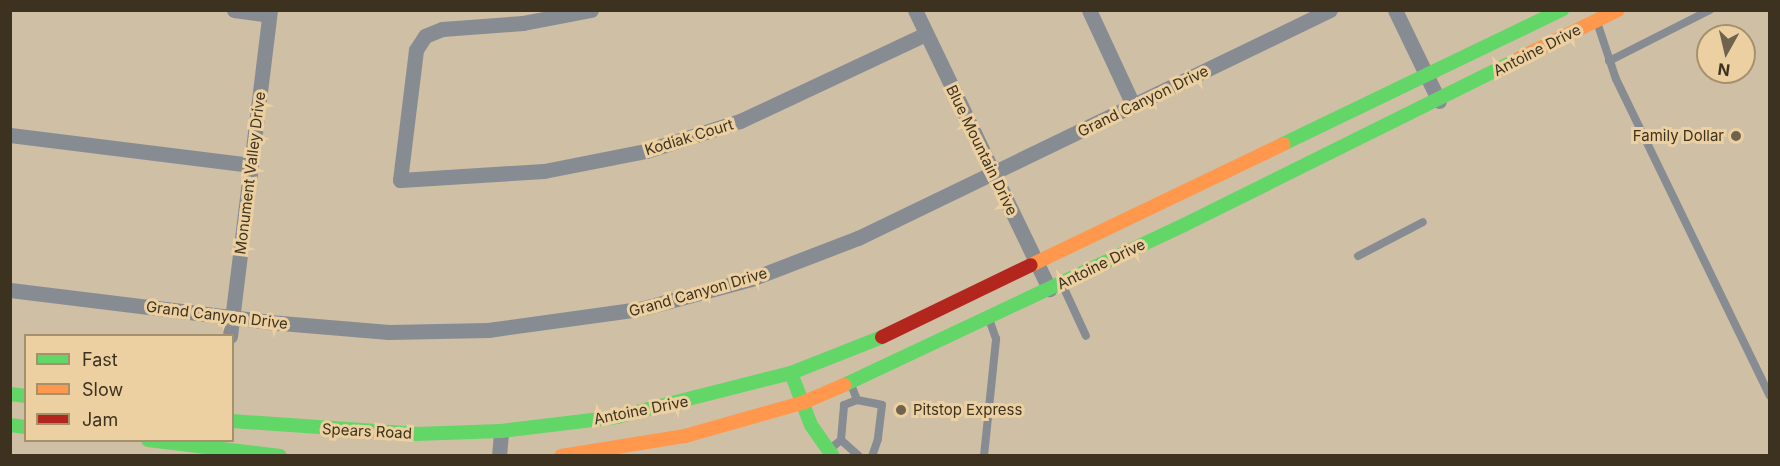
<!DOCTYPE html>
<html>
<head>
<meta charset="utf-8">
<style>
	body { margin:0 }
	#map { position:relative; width:1780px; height:466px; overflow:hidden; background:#cebfa5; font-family:Inter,sans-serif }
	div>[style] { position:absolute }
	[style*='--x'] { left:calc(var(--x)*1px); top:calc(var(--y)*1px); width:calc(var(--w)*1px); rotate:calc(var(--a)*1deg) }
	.lane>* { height:8px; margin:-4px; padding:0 4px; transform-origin:4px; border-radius:4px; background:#878c93 }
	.street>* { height:15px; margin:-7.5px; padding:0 7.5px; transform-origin:7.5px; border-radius:7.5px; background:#878c93 }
	.fast>* { height:14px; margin:-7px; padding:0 7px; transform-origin:7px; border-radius:7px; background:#63d668 }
	.slow>* { height:14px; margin:-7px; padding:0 7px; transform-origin:7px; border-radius:7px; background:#ff974d }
	.jam>* { height:14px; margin:-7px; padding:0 7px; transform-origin:7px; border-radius:7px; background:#b3261e }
	.dots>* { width:16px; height:16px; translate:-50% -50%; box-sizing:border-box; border:3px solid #ecd0a1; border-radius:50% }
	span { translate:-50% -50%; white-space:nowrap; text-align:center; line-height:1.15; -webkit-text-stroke:6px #ecd0a1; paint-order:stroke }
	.street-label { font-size:15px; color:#3d321f }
	.poi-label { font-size:15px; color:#3d321f }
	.right { translate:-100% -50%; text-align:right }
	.left { translate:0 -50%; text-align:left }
	.frame { position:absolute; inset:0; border:12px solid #3d321f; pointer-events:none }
	.legend { position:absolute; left:24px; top:334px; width:210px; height:108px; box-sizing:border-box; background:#ecd0a1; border:2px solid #a6916d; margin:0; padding:8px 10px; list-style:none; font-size:18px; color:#3d321f }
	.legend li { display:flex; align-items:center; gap:12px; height:30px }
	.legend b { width:30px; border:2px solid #a6916d }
	.north { position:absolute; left:1696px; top:24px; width:60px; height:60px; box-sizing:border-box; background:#ecd0a1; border:2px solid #a6916d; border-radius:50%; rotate:188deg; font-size:16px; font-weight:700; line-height:24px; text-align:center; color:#3d321f }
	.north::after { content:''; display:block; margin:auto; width:21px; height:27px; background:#70634e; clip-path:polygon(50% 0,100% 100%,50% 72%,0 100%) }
</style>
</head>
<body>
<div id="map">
	<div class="lane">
		<div style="--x:1597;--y:22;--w:60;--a:71.6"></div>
		<div style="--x:1616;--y:79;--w:352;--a:64.1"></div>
		<div style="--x:1609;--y:61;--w:113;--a:-26.8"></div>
		<div style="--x:1358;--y:256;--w:73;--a:-27.6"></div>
		<div style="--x:1062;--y:284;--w:57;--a:65.2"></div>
		<div style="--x:857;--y:400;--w:25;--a:11"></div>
		<div style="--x:882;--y:405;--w:34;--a:97"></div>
		<div style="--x:878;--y:439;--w:18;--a:109"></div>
		<div style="--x:841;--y:440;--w:24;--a:42"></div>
		<div style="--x:830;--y:449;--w:14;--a:-39"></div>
		<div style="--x:841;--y:440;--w:35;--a:-85"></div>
		<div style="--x:844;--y:405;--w:14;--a:-21"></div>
		<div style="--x:857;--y:400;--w:17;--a:-111"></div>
		<div style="--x:984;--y:456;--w:118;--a:-84.1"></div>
		<div style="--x:996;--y:339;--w:21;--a:-109"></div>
	</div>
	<div class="street">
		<div style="--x:234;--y:10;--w:35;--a:8"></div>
		<div style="--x:591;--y:10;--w:69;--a:169.2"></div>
		<div style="--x:523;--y:23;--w:81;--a:175.8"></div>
		<div style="--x:442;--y:29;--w:18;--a:158"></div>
		<div style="--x:425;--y:36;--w:17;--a:123"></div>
		<div style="--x:416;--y:50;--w:131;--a:97"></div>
		<div style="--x:400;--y:180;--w:144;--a:-3.6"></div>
		<div style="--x:544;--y:171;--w:104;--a:-11.1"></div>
		<div style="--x:646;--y:151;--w:99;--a:-17.7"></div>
		<div style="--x:740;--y:121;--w:205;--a:-25.1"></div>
		<div style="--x:915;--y:10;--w:310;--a:64.3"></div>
		<div style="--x:1089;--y:10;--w:105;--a:65.1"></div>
		<div style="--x:1395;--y:10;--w:101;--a:64.2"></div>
		<div style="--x:10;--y:135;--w:243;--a:7.1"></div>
		<div style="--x:10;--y:290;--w:261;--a:7"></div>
		<div style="--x:269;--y:322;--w:120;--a:4.8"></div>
		<div style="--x:389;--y:332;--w:99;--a:-1.2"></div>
		<div style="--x:488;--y:330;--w:153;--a:-7.9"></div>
		<div style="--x:640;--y:309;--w:115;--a:-15.1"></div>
		<div style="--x:751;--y:279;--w:115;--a:-21"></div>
		<div style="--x:858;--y:238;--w:524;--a:-25.78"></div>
		<div style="--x:230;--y:336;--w:328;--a:-83"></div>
		<div style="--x:499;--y:456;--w:25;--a:-85"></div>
	</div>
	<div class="fast">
		<div style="--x:1283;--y:144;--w:310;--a:-25.7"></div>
		<div style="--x:791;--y:373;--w:56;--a:69"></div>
		<div style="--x:811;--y:425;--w:38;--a:55"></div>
		<div style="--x:844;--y:385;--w:376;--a:-25.2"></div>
		<div style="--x:1184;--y:225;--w:375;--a:-26.4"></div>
		<div style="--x:10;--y:394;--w:16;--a:7"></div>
		<div style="--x:232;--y:421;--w:184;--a:4"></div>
		<div style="--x:416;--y:434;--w:85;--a:-2"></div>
		<div style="--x:501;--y:431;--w:117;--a:-6.9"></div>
		<div style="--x:617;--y:417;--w:179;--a:-14.2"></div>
		<div style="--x:791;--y:373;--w:98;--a:-21.6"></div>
		<div style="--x:10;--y:425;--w:16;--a:7"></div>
		<div style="--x:148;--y:440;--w:133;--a:6.9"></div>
	</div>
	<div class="slow">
		<div style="--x:1520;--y:58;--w:109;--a:-26.1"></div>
		<div style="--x:1031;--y:265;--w:280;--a:-25.6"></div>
		<div style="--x:561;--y:456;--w:126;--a:-9.2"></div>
		<div style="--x:685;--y:436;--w:122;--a:-15.8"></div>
		<div style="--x:802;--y:403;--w:46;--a:-23.2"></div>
	</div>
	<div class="jam">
		<div style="--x:882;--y:337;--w:165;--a:-25.8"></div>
	</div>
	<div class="dots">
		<div style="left:1736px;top:136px;background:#70634e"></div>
		<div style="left:901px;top:410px;background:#70634e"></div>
	</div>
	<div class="street-label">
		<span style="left:1537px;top:50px;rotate:-27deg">Antoine Drive</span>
		<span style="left:1143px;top:101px;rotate:-26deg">Grand Canyon Drive</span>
		<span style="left:689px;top:137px;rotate:-17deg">Kodiak Court</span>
		<span style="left:982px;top:150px;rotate:64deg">Blue Mountain Drive</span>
		<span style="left:250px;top:173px;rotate:-83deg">Monument Valley Drive</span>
		<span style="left:1101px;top:264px;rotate:-26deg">Antoine Drive</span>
		<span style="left:698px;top:292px;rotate:-16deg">Grand Canyon Drive</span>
		<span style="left:217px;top:315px;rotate:7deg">Grand Canyon Drive</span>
		<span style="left:641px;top:410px;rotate:-11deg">Antoine Drive</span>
		<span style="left:367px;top:431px;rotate:3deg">Spears Road</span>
	</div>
	<div class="poi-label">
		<span class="right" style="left:1724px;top:136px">Family Dollar</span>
		<span class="left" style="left:913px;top:410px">Pitstop Express</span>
	</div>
	<div class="frame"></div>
	<ul class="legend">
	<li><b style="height:8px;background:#63d668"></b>Fast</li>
	<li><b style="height:8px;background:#ff974d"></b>Slow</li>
	<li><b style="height:8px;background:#b3261e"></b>Jam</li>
	</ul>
	<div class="north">N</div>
</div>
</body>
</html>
